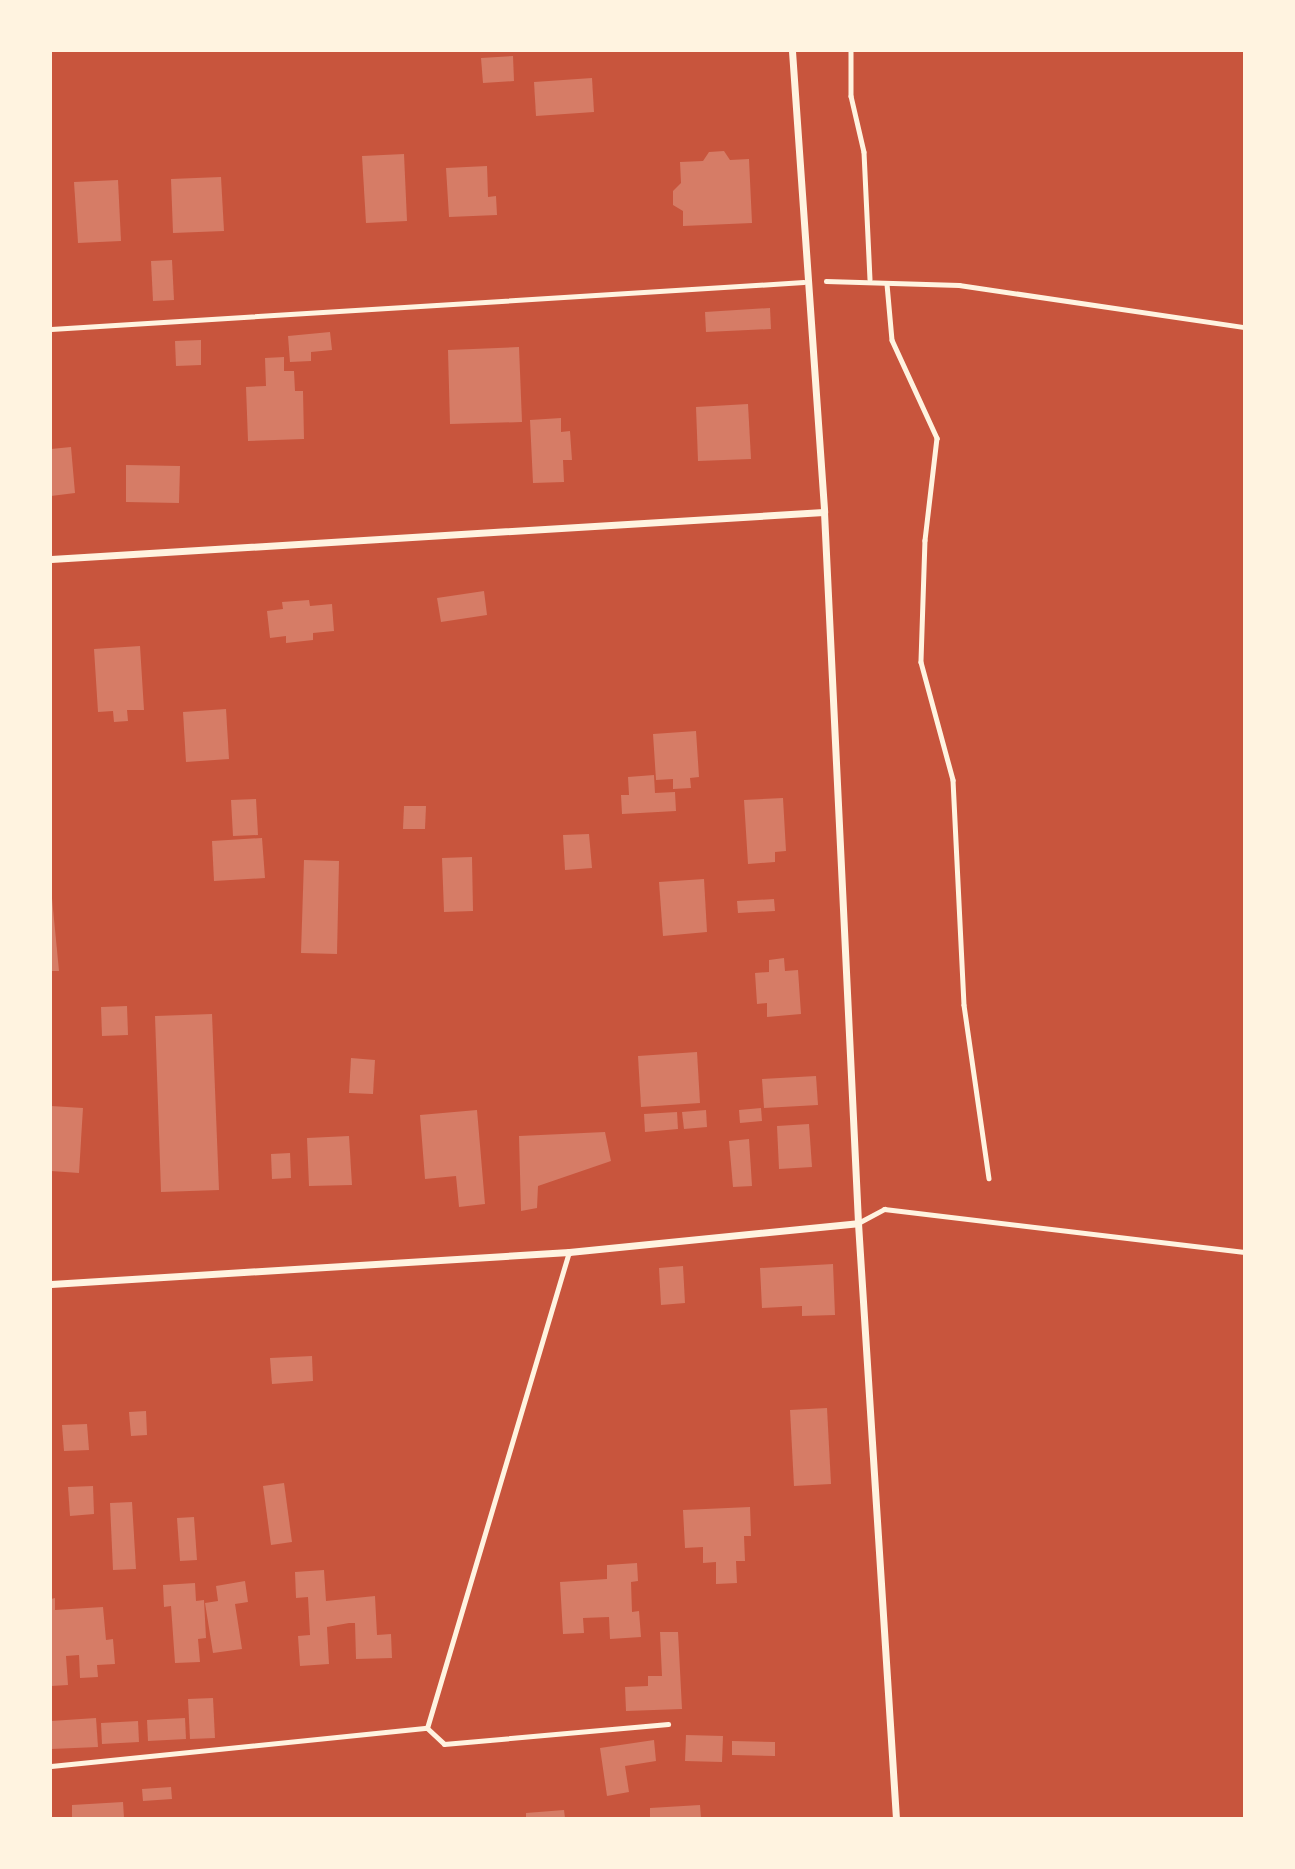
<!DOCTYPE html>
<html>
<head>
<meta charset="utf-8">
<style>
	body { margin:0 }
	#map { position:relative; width:1295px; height:1869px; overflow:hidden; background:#c8553d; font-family:"IBM Plex Serif",serif }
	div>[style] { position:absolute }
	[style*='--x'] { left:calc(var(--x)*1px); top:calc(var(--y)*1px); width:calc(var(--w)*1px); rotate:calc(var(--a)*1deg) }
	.building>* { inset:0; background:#d67c66 }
	.path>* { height:4.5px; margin:-2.25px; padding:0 2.25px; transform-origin:2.25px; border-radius:2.25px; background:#fff3e0 }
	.service>* { height:5px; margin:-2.5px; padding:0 2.5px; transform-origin:2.5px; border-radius:2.5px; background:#fff3e0 }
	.minor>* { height:7px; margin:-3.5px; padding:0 3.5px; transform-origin:3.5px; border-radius:3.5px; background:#fff3e0 }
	span { translate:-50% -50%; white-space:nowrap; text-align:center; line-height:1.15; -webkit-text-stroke:5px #fff3e0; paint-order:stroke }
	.frame { position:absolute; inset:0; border:52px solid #fff3e0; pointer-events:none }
</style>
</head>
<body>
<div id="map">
	<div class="building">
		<div style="clip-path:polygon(513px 56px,514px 81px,483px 83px,481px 58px)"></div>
		<div style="clip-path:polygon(592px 78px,594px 112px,536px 116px,534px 82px)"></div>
		<div style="clip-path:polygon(724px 151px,730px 160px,749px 159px,752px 223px,683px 226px,683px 211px,673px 205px,673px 191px,681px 183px,680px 162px,703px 161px,709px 152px)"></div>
		<div style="clip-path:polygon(404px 154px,407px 221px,366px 223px,362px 156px)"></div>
		<div style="clip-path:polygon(487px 166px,488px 197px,496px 196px,497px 215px,449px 217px,446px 168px)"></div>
		<div style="clip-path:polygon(221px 177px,224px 231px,173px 233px,171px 179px)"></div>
		<div style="clip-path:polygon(118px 180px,121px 241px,78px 243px,74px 182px)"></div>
		<div style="clip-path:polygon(172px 260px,174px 300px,153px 301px,151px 261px)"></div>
		<div style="clip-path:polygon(770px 308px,771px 329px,706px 332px,705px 312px)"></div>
		<div style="clip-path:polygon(330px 332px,332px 350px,311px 352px,311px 361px,290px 362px,288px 336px)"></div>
		<div style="clip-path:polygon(201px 340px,201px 365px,176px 366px,175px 341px)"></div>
		<div style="clip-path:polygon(519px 347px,522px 422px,450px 424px,448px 350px)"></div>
		<div style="clip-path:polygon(284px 357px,284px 371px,294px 371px,295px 391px,303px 391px,304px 439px,248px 441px,246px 387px,266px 386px,265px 358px)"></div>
		<div style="clip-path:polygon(748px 404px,751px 459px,698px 461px,696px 407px)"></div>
		<div style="clip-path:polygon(561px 418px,561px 432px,570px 431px,572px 460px,563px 460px,564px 482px,533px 483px,530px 420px)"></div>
		<div style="clip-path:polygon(71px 447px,75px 493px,51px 496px,51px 449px)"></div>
		<div style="clip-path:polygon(126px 465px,180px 466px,179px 503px,126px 502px)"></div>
		<div style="clip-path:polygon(484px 591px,487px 615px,441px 622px,437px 598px)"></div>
		<div style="clip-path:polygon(309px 600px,310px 606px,332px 604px,334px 631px,313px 633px,313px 640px,286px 643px,286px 636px,270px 638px,267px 611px,283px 609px,282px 602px)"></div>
		<div style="clip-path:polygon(140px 646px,144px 710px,127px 710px,128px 721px,114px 722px,113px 711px,98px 712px,94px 649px)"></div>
		<div style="clip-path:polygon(226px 709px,229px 759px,186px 762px,183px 712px)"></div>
		<div style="clip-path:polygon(696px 731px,699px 777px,690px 778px,691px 788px,673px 789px,673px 779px,656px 780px,653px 734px)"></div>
		<div style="clip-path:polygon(654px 775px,655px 793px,675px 792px,676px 811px,622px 814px,621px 795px,629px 795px,628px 777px)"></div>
		<div style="clip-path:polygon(783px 798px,786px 851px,775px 852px,775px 862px,748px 864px,744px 800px)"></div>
		<div style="clip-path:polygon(256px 799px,258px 835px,233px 836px,231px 800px)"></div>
		<div style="clip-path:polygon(404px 806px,426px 806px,425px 829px,403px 829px)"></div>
		<div style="clip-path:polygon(589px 834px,592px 868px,565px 870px,563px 835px)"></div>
		<div style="clip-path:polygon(262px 838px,265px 878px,214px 881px,212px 841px)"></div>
		<div style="clip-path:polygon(472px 857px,473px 911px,444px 912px,442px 858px)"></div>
		<div style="clip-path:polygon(304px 860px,339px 861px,337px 954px,301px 953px)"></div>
		<div style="clip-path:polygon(704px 879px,707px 932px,663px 936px,659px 882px)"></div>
		<div style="clip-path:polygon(51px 888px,59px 971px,51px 971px)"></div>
		<div style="clip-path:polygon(774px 899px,775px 911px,738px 913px,737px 901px)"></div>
		<div style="clip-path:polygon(784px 958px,785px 971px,798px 970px,801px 1014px,767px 1017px,767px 1003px,757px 1004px,755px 973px,769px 972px,769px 960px)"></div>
		<div style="clip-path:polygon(127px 1006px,128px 1035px,102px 1036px,101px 1007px)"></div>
		<div style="clip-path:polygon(212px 1014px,219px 1190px,161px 1192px,155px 1016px)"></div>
		<div style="clip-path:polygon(697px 1052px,700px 1103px,641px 1107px,638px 1056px)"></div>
		<div style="clip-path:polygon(351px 1058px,375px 1060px,373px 1094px,349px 1093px)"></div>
		<div style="clip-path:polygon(816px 1076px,818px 1105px,764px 1108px,762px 1079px)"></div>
		<div style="clip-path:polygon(51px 1106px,83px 1108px,79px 1173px,51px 1171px)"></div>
		<div style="clip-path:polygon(761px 1108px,762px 1121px,740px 1123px,739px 1110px)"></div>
		<div style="clip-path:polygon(477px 1110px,485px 1204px,459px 1207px,456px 1176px,425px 1179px,420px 1115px)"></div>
		<div style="clip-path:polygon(706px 1110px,707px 1127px,684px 1129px,682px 1112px)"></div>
		<div style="clip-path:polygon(677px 1112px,678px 1129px,645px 1132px,644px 1114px)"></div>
		<div style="clip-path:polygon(809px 1124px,812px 1167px,779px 1169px,777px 1126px)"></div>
		<div style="clip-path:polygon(605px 1132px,611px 1161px,538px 1186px,537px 1208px,521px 1211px,519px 1136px)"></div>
		<div style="clip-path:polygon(349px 1136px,352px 1185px,309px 1186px,307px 1138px)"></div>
		<div style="clip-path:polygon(749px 1139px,752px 1186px,733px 1187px,729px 1141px)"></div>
		<div style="clip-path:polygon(290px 1153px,291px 1178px,272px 1179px,271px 1154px)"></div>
		<div style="clip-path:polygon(833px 1264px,835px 1315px,802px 1316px,802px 1306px,762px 1308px,760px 1268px)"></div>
		<div style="clip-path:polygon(683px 1266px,685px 1303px,661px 1305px,659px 1268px)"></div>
		<div style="clip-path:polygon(312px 1356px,313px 1381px,272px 1384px,270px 1358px)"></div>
		<div style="clip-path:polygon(827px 1408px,831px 1484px,794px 1486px,790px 1410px)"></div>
		<div style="clip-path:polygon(146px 1411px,147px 1435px,131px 1436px,129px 1412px)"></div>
		<div style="clip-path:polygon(87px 1424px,89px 1450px,64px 1451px,62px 1425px)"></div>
		<div style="clip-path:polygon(284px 1483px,292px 1542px,271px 1545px,263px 1486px)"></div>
		<div style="clip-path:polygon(93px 1486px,94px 1514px,70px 1516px,68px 1487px)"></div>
		<div style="clip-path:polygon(132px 1502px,136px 1569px,113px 1570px,110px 1503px)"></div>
		<div style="clip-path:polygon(750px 1507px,751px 1536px,744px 1536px,745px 1561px,736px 1561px,737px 1583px,716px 1584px,716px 1562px,703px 1563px,703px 1547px,685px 1548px,683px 1510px)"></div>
		<div style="clip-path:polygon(194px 1517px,197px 1560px,180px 1561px,177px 1518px)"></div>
		<div style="clip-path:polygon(637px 1563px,638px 1581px,631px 1582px,632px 1612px,639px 1611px,641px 1637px,610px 1639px,609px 1617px,583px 1618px,584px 1633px,563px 1634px,560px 1582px,607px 1579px,607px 1565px)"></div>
		<div style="clip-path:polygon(324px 1570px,326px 1601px,375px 1596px,377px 1635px,391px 1634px,392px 1658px,356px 1659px,355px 1623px,349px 1623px,327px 1627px,329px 1664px,300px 1666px,298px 1636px,310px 1635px,308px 1597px,296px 1598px,295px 1572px)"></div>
		<div style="clip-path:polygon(245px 1581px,248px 1602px,235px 1604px,242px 1649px,213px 1653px,205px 1603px,218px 1601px,216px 1586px)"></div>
		<div style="clip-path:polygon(195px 1583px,196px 1601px,204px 1600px,206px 1638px,198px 1639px,200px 1662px,175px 1663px,171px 1606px,164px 1607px,163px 1585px)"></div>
		<div style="clip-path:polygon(55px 1598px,55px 1610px,103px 1607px,106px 1640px,113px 1639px,115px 1664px,97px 1665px,98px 1677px,80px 1678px,79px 1655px,66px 1656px,68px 1685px,51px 1686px,51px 1599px)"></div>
		<div style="clip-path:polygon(660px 1632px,678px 1632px,682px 1709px,626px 1711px,625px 1687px,648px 1686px,648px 1676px,662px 1676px)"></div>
		<div style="clip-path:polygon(213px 1698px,215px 1738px,190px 1739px,188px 1699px)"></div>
		<div style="clip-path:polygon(96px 1718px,98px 1747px,51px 1749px,51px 1721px)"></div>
		<div style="clip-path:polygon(185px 1718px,186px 1739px,148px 1741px,147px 1720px)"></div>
		<div style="clip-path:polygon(138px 1721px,139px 1742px,102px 1744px,101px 1723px)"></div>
		<div style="clip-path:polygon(686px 1735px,723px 1736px,722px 1762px,685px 1761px)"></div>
		<div style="clip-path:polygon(654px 1740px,656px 1761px,625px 1766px,629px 1792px,607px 1796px,600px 1748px)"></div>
		<div style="clip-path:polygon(732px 1741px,775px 1742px,775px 1756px,732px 1755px)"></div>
		<div style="clip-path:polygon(171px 1787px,172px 1799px,143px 1801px,142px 1789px)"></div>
		<div style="clip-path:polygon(123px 1802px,124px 1818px,72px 1818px,72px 1805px)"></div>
		<div style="clip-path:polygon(700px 1805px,701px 1818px,650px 1818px,650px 1808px)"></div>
		<div style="clip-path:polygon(564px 1810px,565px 1818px,526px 1818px,526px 1813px)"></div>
	</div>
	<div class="path">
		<div style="--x:851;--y:51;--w:45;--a:90"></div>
		<div style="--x:851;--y:96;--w:57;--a:76.9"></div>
		<div style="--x:864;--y:152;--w:127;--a:87.3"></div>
		<div style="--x:826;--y:281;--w:133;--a:1.7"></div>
		<div style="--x:959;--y:285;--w:288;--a:8.4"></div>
		<div style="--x:887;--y:284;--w:56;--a:84.9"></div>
		<div style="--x:892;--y:340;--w:108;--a:65.3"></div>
		<div style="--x:937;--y:438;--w:103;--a:96.7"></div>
		<div style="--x:925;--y:540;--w:122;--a:91.9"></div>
		<div style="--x:921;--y:662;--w:122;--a:74.8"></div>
		<div style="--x:953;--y:780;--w:225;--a:87.2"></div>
		<div style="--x:964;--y:1005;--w:175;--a:81.8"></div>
	</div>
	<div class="service">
		<div style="--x:51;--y:329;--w:754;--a:-3.57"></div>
		<div style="--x:858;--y:1223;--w:30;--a:-28"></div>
		<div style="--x:884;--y:1209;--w:363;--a:6.8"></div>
		<div style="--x:427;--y:1728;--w:497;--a:-73.4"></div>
		<div style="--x:51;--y:1766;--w:378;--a:-5.8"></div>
		<div style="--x:427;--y:1728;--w:23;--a:43"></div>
		<div style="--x:444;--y:1744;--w:225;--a:-5.1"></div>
	</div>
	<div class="minor">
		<div style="--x:792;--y:51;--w:462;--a:86"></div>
		<div style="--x:824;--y:512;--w:712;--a:87.26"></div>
		<div style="--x:858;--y:1223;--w:596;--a:86.35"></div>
		<div style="--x:51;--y:559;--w:774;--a:-3.48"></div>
		<div style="--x:51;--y:1284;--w:519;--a:-3.54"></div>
		<div style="--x:569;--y:1252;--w:290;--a:-5.7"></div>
	</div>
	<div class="frame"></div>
</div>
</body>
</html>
